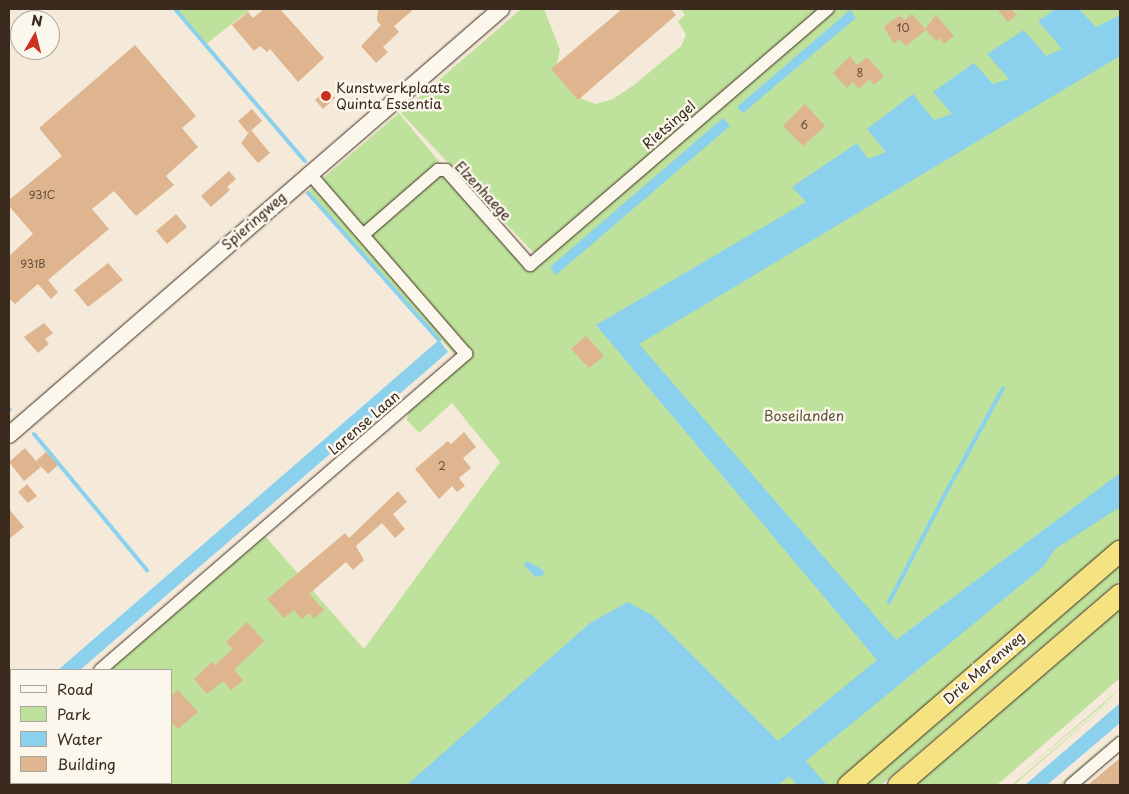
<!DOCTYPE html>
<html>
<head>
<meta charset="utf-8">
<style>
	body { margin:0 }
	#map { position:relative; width:1129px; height:794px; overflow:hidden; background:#f5ead9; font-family:"Playpen Sans",sans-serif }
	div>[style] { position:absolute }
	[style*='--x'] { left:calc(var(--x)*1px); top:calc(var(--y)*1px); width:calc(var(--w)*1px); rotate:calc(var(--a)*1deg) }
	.green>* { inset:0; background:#bee19b }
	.water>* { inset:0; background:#8bd1ed }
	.stream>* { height:4px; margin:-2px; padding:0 2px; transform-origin:2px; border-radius:2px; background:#8bd1ed }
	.building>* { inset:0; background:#dfb58f }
	.roads { filter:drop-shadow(0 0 1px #3b2a1e) drop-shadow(0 0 1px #3b2a1e) }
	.minor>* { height:12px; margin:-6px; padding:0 6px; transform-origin:6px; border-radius:6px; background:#fbf7ec }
	.tertiary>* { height:16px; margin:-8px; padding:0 8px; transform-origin:8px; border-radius:8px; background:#fbf7ec }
	.trunk>* { height:21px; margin:-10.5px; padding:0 10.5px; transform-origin:10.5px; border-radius:10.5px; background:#f5e382 }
	.dots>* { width:14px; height:14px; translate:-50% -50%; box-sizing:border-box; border:2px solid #fbf7ec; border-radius:50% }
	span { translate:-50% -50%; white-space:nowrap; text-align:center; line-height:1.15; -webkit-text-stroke:5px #fbf7ec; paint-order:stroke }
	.number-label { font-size:11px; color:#644d3a }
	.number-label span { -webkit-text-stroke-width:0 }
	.poi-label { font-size:14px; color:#3b2a1e }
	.left { translate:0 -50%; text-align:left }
	.street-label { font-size:14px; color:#3b2a1e }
	.park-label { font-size:14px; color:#5c583d }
	.frame { position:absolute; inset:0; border:10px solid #3b2a1e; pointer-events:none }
	.legend { position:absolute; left:10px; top:669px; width:162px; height:115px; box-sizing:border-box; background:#fbf7ec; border:1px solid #aea59a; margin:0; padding:6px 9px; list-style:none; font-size:15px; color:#3b2a1e }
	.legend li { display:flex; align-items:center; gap:10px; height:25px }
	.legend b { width:25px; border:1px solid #aea59a }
	.north { position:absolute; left:10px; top:10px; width:50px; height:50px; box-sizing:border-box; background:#fbf7ec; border:1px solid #aea59a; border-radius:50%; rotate:8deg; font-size:14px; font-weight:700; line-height:20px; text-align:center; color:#3b2a1e }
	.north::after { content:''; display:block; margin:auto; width:18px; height:22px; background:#c8321e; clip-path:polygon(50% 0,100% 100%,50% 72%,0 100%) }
</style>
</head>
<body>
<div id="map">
	<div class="green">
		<div style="clip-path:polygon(181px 9px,251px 9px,206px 44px,178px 11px)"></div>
		<div style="clip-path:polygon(521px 9px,544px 9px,560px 50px,555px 72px,580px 98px,596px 104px,613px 99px,634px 85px,681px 46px,686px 35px,678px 21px,685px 15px,681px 9px,819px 9px,534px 253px,401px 113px)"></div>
		<div style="clip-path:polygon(829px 9px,1120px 9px,1120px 547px,852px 785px,19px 785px,17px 783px,171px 783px,171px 670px,108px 670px,265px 536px,364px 649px,500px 462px,452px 403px,419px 433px,407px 420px,408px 412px,463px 364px,308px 191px,399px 113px,523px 264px)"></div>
		<div style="clip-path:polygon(1120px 557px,1120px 580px,881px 785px,860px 785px)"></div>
		<div style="clip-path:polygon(1120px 604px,1120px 678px,997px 785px,910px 785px)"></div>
		<div style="clip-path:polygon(1120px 688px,1102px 706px,1007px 785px,1101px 705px)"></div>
		<div style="clip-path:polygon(1120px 693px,1014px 785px,1012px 785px,1108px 703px)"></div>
		<div style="clip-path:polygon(1120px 732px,1061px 785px,1059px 785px)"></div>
	</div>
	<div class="water">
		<div style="clip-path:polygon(1056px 9px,1079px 9px,1096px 27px,1120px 15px,1120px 56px,639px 344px,896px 640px,1120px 473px,1120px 507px,1055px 549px,1043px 567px,806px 761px,827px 785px,797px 785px,789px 776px,778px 785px,407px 785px,590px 623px,628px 602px,652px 615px,778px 741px,877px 660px,596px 325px,806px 202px,792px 187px,857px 143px,868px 159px,886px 152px,867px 129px,913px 94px,934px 120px,952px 114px,933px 92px,974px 63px,993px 84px,1009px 79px,987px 54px,1024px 30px,1046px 56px,1062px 49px,1038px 21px)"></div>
		<div style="clip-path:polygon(850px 10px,856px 18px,743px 113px,737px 107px)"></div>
		<div style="clip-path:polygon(723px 118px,730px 126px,556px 275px,550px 267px)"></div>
		<div style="clip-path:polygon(439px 340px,448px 352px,80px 670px,58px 670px)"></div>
		<div style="clip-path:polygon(527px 561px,543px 570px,544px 575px,535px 577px,524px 565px)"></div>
		<div style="clip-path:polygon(1120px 703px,1120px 723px,1047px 785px,1025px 785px)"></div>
	</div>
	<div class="stream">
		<div style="--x:175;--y:9;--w:200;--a:49.5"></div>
		<div style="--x:308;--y:193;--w:197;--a:48.3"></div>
		<div style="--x:9;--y:409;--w:1;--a:45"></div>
		<div style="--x:34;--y:434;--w:177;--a:50.3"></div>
		<div style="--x:954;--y:478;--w:102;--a:-61.4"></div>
		<div style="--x:889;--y:602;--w:136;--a:-62.5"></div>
	</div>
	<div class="building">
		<div style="clip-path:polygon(264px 9px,280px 9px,324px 58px,298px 82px,270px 49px,267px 52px,260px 46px,254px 51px,232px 25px,248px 12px,253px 18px)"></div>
		<div style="clip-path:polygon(378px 9px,414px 9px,394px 26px,399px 32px,383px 47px,388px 52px,376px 63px,361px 46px,381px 25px,377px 21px)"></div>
		<div style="clip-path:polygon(622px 9px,671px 9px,676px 15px,578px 100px,551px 69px)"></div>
		<div style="clip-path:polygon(997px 9px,1011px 9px,1017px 15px,1008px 22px)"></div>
		<div style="clip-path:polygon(912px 14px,926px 30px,906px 46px,899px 39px,894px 44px,884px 27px,892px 20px,900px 16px,905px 20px)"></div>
		<div style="clip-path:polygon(936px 15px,954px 36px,944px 44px,939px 38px,936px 41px,925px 29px)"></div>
		<div style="clip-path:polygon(135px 45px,196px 116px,182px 128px,198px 147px,166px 176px,174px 185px,136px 216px,114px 191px,92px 209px,109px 229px,48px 280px,58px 292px,51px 299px,38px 284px,15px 304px,9px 298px,9px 256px,33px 234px,9px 206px,9px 200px,62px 156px,39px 128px)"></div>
		<div style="clip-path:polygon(850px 56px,857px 65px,867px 57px,884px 76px,874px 85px,869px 79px,859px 89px,853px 82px,847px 88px,833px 73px)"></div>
		<div style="clip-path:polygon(327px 89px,335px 98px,323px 109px,315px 100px)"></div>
		<div style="clip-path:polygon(805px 104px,825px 126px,803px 146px,783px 126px)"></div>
		<div style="clip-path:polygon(252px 109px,262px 121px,248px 133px,238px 121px)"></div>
		<div style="clip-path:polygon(251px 130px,270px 153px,258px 163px,241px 143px)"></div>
		<div style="clip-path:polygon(229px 171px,236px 179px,227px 187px,230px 190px,211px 207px,201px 196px)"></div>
		<div style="clip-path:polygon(176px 214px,187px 227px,167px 244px,156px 231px)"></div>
		<div style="clip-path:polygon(108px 263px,123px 280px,88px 307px,74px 290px)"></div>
		<div style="clip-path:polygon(44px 323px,53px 333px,45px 339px,49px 344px,38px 353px,24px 337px)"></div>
		<div style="clip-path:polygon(586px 336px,604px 356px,589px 368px,571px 349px)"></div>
		<div style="clip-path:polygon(464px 432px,476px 447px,463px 458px,471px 468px,459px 478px,465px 486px,457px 492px,452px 486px,439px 499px,415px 469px,448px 441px,451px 444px)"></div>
		<div style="clip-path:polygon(25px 448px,41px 467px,24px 481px,9px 462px)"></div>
		<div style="clip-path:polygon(46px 452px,58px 465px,48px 474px,36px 461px)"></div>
		<div style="clip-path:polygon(27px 484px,37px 496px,28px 503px,18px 492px)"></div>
		<div style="clip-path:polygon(398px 491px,407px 502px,393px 514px,405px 529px,395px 538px,382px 523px,356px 546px,364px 560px,353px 570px,346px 562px,309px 594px,324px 610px,314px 619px,309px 613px,302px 619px,294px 610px,284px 618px,267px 599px,345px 533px,349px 538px)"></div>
		<div style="clip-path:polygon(9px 509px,24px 527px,9px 539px)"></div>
		<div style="clip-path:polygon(247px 622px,264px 641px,234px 670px,243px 680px,231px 690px,223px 681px,207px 694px,194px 679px,212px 662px,215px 665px,233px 649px,226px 642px)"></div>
		<div style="clip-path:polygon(178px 690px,198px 712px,178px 729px,171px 722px,171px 696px)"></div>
		<div style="clip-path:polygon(1120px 758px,1120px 785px,1088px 785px,1109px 767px)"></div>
	</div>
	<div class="roads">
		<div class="minor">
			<div style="--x:364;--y:234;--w:98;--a:-40.9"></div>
			<div style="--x:438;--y:170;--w:8;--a:0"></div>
			<div style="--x:446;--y:170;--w:127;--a:48.5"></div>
			<div style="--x:530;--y:265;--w:393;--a:-40.7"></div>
			<div style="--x:100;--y:670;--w:484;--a:-40.8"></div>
			<div style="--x:466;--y:354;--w:240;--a:-130.9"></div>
			<div style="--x:9;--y:749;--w:3;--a:-45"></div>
			<div style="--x:1071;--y:785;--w:65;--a:-40.6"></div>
		</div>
		<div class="tertiary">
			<div style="--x:9;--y:435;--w:651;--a:-40.89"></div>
		</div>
		<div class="trunk">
			<div style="--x:848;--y:785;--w:359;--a:-40.8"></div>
			<div style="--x:898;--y:785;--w:293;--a:-40.7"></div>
		</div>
	</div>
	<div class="dots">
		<div style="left:326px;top:96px;background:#c8321e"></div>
	</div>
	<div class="number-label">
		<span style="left:903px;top:28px">10</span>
		<span style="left:860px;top:73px">8</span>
		<span style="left:804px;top:125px">6</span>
		<span style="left:42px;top:195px">931C</span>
		<span style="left:33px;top:264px">931B</span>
		<span style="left:442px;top:466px">2</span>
	</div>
	<div class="poi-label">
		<span class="left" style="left:336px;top:96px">Kunstwerkplaats<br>Quinta Essentia</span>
	</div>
	<div class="street-label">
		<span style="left:669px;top:125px;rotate:-41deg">Rietsingel</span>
		<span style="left:483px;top:191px;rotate:47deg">Elzenhaege</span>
		<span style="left:254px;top:221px;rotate:-41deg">Spieringweg</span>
		<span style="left:364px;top:423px;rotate:-41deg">Larense Laan</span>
		<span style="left:984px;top:668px;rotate:-41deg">Drie Merenweg</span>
	</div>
	<div class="park-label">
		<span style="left:804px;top:416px">Boseilanden</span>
	</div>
	<div class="frame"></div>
	<ul class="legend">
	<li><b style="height:6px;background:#fbf7ec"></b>Road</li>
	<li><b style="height:14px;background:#bee19b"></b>Park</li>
	<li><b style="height:14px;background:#8bd1ed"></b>Water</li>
	<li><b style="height:14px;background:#dfb58f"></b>Building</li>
	</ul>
	<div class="north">N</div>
</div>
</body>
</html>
